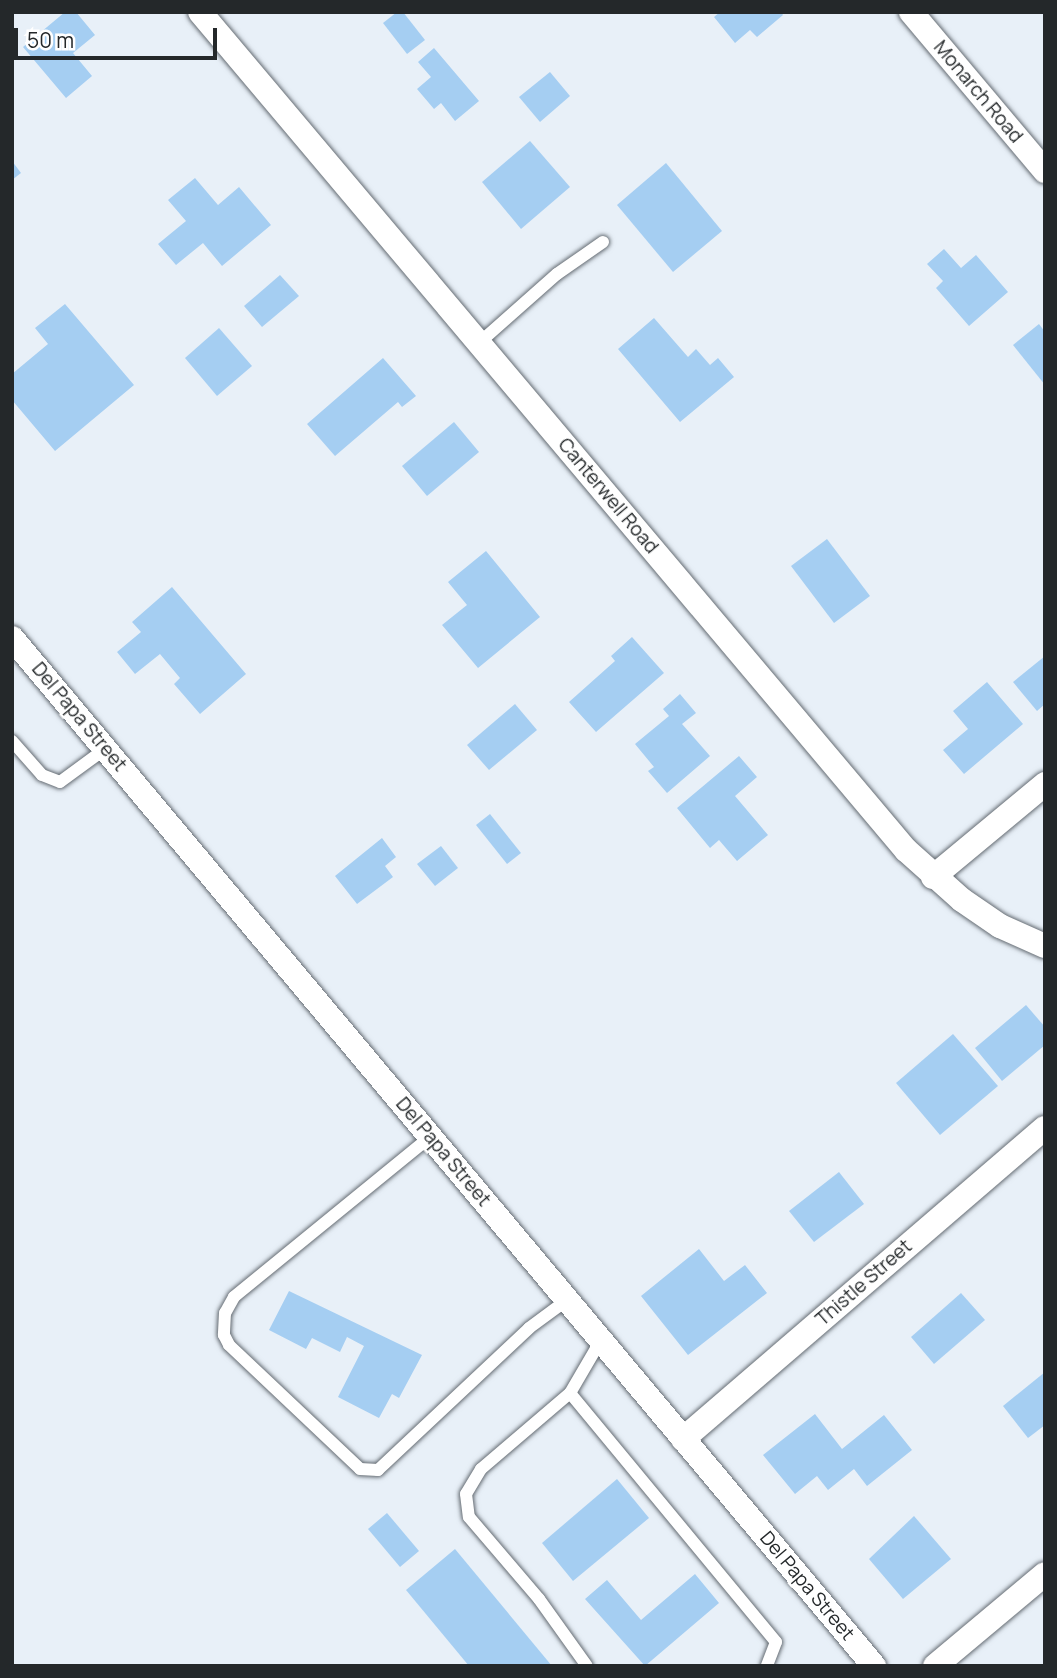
<!DOCTYPE html>
<html>
<head>
<meta charset="utf-8">
<style>
	body { margin:0 }
	#map { position:relative; width:1057px; height:1678px; overflow:hidden; background:#e8f0f8; font-family:Manrope,sans-serif }
	div>[style] { position:absolute }
	[style*='--x'] { left:calc(var(--x)*1px); top:calc(var(--y)*1px); width:calc(var(--w)*1px); rotate:calc(var(--a)*1deg) }
	.building>* { inset:0; background:#a5cef2 }
	.roads { filter:drop-shadow(0 0 2px #656c73) drop-shadow(0 0 2px #656c73) }
	.service>* { height:12px; margin:-6px; padding:0 6px; transform-origin:6px; border-radius:6px; background:#fff }
	.minor>* { height:24px; margin:-12px; padding:0 12px; transform-origin:12px; border-radius:12px; background:#fff }
	span { translate:-50% -50%; white-space:nowrap; text-align:center; line-height:1.15; -webkit-text-stroke:5px #fff; paint-order:stroke }
	.street-label { font-size:19px; color:#24282a }
	.frame { position:absolute; inset:0; border:14px solid #24282a; pointer-events:none }
	.scale { position:absolute; left:14px; top:28px; width:203px; height:32px; box-sizing:border-box; border:4px solid #24282a; border-top:0; padding-left:9px; font-size:21px; line-height:24px; white-space:nowrap; color:#24282a; -webkit-text-stroke:5px #fff; paint-order:stroke }
</style>
</head>
<body>
<div id="map">
	<div class="building">
		<div style="clip-path:polygon(65px 12px,76px 12px,95px 35px,73px 53px,92px 76px,66px 98px,23px 47px)"></div>
		<div style="clip-path:polygon(397px 12px,403px 12px,425px 40px,407px 54px,383px 23px)"></div>
		<div style="clip-path:polygon(720px 12px,781px 12px,783px 15px,757px 37px,750px 30px,735px 43px,714px 17px)"></div>
		<div style="clip-path:polygon(434px 48px,479px 101px,455px 121px,441px 103px,434px 109px,417px 89px,431px 77px,418px 62px)"></div>
		<div style="clip-path:polygon(550px 72px,570px 96px,540px 122px,519px 97px)"></div>
		<div style="clip-path:polygon(530px 141px,570px 187px,521px 229px,482px 182px)"></div>
		<div style="clip-path:polygon(12px 161px,21px 173px,12px 180px)"></div>
		<div style="clip-path:polygon(666px 163px,722px 231px,673px 272px,617px 205px)"></div>
		<div style="clip-path:polygon(195px 178px,218px 205px,239px 187px,271px 225px,222px 266px,203px 243px,176px 265px,158px 244px,186px 221px,168px 200px)"></div>
		<div style="clip-path:polygon(944px 249px,961px 268px,976px 255px,1008px 292px,969px 326px,936px 288px,943px 281px,927px 264px)"></div>
		<div style="clip-path:polygon(280px 275px,299px 296px,262px 327px,244px 306px)"></div>
		<div style="clip-path:polygon(65px 304px,134px 385px,55px 451px,12px 400px,12px 374px,48px 344px,35px 328px)"></div>
		<div style="clip-path:polygon(654px 318px,688px 357px,696px 349px,710px 365px,718px 358px,734px 377px,680px 422px,618px 349px)"></div>
		<div style="clip-path:polygon(1039px 324px,1045px 332px,1045px 385px,1013px 345px)"></div>
		<div style="clip-path:polygon(219px 328px,252px 366px,217px 396px,185px 358px)"></div>
		<div style="clip-path:polygon(383px 358px,416px 396px,402px 407px,398px 402px,335px 456px,307px 424px)"></div>
		<div style="clip-path:polygon(454px 422px,479px 452px,427px 496px,402px 466px)"></div>
		<div style="clip-path:polygon(827px 539px,870px 596px,834px 623px,791px 566px)"></div>
		<div style="clip-path:polygon(486px 551px,540px 617px,478px 668px,442px 625px,467px 605px,448px 582px)"></div>
		<div style="clip-path:polygon(172px 587px,246px 674px,200px 714px,174px 684px,180px 678px,160px 654px,135px 674px,117px 652px,141px 632px,132px 622px)"></div>
		<div style="clip-path:polygon(632px 637px,664px 673px,596px 732px,569px 702px,615px 661px,611px 656px)"></div>
		<div style="clip-path:polygon(1045px 656px,1045px 704px,1037px 711px,1013px 682px)"></div>
		<div style="clip-path:polygon(987px 682px,1023px 724px,964px 774px,943px 750px,968px 729px,953px 711px)"></div>
		<div style="clip-path:polygon(680px 694px,696px 713px,682px 724px,710px 756px,667px 793px,648px 771px,654px 767px,635px 744px,669px 716px,663px 709px)"></div>
		<div style="clip-path:polygon(515px 704px,537px 730px,489px 770px,467px 745px)"></div>
		<div style="clip-path:polygon(739px 756px,757px 777px,735px 796px,768px 835px,737px 861px,719px 840px,710px 848px,677px 808px)"></div>
		<div style="clip-path:polygon(490px 814px,521px 853px,507px 864px,476px 825px)"></div>
		<div style="clip-path:polygon(382px 838px,396px 857px,385px 866px,393px 877px,357px 904px,335px 876px)"></div>
		<div style="clip-path:polygon(441px 846px,458px 868px,435px 886px,417px 864px)"></div>
		<div style="clip-path:polygon(1026px 1005px,1045px 1027px,1045px 1045px,1002px 1081px,975px 1048px)"></div>
		<div style="clip-path:polygon(953px 1034px,998px 1086px,940px 1135px,896px 1083px)"></div>
		<div style="clip-path:polygon(839px 1172px,864px 1204px,814px 1242px,789px 1211px)"></div>
		<div style="clip-path:polygon(699px 1249px,724px 1281px,745px 1265px,767px 1293px,688px 1355px,641px 1296px)"></div>
		<div style="clip-path:polygon(289px 1291px,422px 1355px,399px 1398px,392px 1394px,379px 1418px,338px 1397px,364px 1346px,347px 1337px,340px 1352px,312px 1338px,306px 1349px,269px 1330px)"></div>
		<div style="clip-path:polygon(961px 1293px,985px 1320px,934px 1364px,911px 1337px)"></div>
		<div style="clip-path:polygon(1045px 1372px,1045px 1425px,1028px 1438px,1003px 1406px)"></div>
		<div style="clip-path:polygon(815px 1414px,842px 1449px,884px 1415px,912px 1450px,867px 1486px,854px 1469px,828px 1490px,817px 1476px,795px 1494px,763px 1455px)"></div>
		<div style="clip-path:polygon(617px 1479px,649px 1518px,573px 1581px,542px 1543px)"></div>
		<div style="clip-path:polygon(387px 1513px,419px 1551px,400px 1567px,368px 1529px)"></div>
		<div style="clip-path:polygon(914px 1516px,951px 1559px,903px 1599px,869px 1559px)"></div>
		<div style="clip-path:polygon(455px 1549px,552px 1666px,469px 1666px,406px 1590px)"></div>
		<div style="clip-path:polygon(695px 1574px,719px 1603px,645px 1666px,585px 1599px,607px 1580px,641px 1620px)"></div>
	</div>
	<div class="roads">
		<div class="service">
			<div style="--x:479;--y:343;--w:104;--a:-41.5"></div>
			<div style="--x:557;--y:274;--w:56;--a:-34.8"></div>
			<div style="--x:12;--y:741;--w:45;--a:48.6"></div>
			<div style="--x:42;--y:775;--w:19;--a:21"></div>
			<div style="--x:60;--y:782;--w:56;--a:-36.3"></div>
			<div style="--x:430;--y:1137;--w:253;--a:140.8"></div>
			<div style="--x:234;--y:1297;--w:18;--a:119"></div>
			<div style="--x:225;--y:1313;--w:22;--a:93"></div>
			<div style="--x:224;--y:1335;--w:11;--a:63"></div>
			<div style="--x:229;--y:1345;--w:180;--a:43.4"></div>
			<div style="--x:360;--y:1469;--w:18;--a:3"></div>
			<div style="--x:378;--y:1470;--w:207;--a:-43.2"></div>
			<div style="--x:529;--y:1328;--w:47;--a:-36.4"></div>
			<div style="--x:601;--y:1340;--w:61;--a:120.3"></div>
			<div style="--x:570;--y:1393;--w:323;--a:50.4"></div>
			<div style="--x:776;--y:1642;--w:26;--a:111"></div>
			<div style="--x:570;--y:1393;--w:117;--a:139.5"></div>
			<div style="--x:481;--y:1469;--w:29;--a:121"></div>
			<div style="--x:466;--y:1494;--w:23;--a:83"></div>
			<div style="--x:469;--y:1517;--w:108;--a:49.5"></div>
			<div style="--x:539;--y:1599;--w:82;--a:54.4"></div>
		</div>
		<div class="minor">
			<div style="--x:200;--y:12;--w:1096;--a:49.89"></div>
			<div style="--x:906;--y:850;--w:75;--a:41.8"></div>
			<div style="--x:962;--y:900;--w:46;--a:34.4"></div>
			<div style="--x:1000;--y:926;--w:49;--a:24"></div>
			<div style="--x:911;--y:12;--w:208;--a:49.9"></div>
			<div style="--x:12;--y:638;--w:1342;--a:50.02"></div>
			<div style="--x:933;--y:877;--w:146;--a:-39.7"></div>
			<div style="--x:683;--y:1439;--w:477;--a:-40.7"></div>
			<div style="--x:935;--y:1666;--w:143;--a:-39.9"></div>
		</div>
	</div>
	<div class="street-label">
		<span style="left:978px;top:92px;rotate:50deg">Monarch Road</span>
		<span style="left:608px;top:496px;rotate:50deg">Canterwell Road</span>
		<span style="left:79px;top:717px;rotate:50deg">Del Papa Street</span>
		<span style="left:443px;top:1152px;rotate:50deg">Del Papa Street</span>
		<span style="left:864px;top:1283px;rotate:-41deg">Thistle Street</span>
		<span style="left:807px;top:1586px;rotate:50deg">Del Papa Street</span>
	</div>
	<div class="frame"></div>
	<div class="scale">50 m</div>
</div>
</body>
</html>
